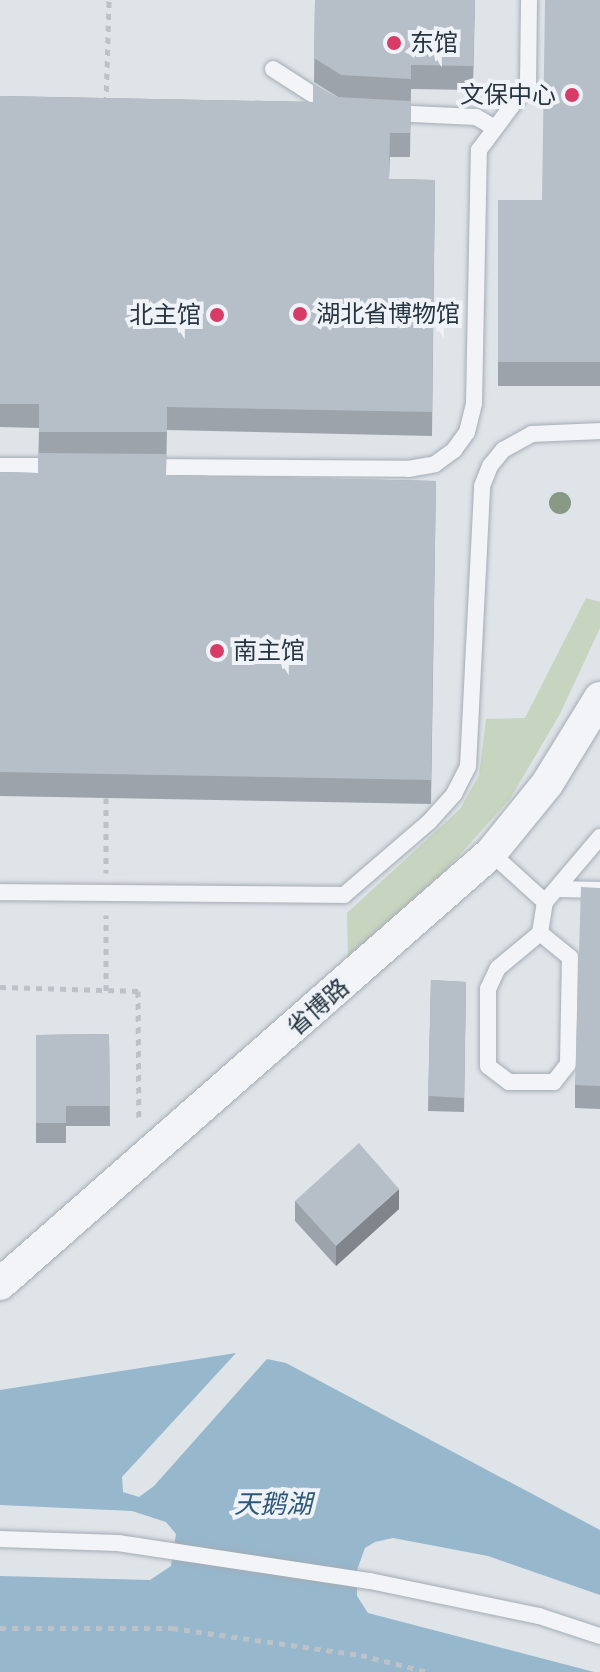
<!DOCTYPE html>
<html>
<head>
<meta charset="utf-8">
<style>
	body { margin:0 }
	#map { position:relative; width:600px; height:1672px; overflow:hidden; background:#dfe4e9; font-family:Inter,"Noto Sans SC",sans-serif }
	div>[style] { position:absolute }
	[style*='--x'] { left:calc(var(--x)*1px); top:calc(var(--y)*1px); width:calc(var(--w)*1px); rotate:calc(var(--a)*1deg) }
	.green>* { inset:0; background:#c7d4bf }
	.water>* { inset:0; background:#97b7cc }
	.path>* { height:5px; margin-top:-2.5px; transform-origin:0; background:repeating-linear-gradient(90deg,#bdc2c8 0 6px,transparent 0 12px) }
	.roads { filter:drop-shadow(0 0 2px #a4acb4) drop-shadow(0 0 2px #a4acb4) }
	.lane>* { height:16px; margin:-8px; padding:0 8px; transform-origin:8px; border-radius:8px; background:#f2f4f7 }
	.street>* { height:32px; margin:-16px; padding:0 16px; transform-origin:16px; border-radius:16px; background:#f2f4f7 }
	.trees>* { width:22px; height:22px; margin:-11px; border-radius:50%; background:#889a85 }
	.wall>* { inset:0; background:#9da3ab }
	.shaded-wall>* { inset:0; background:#7f858b }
	.building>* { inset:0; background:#b6bec7 }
	.dots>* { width:22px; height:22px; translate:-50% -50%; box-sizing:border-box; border:4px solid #eff3f7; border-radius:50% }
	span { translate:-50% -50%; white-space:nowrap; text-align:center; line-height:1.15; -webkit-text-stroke:8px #eff3f7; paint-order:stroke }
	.poi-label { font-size:24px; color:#273442 }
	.left { translate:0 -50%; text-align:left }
	.right { translate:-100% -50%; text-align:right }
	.street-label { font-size:24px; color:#273442 }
	.water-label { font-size:26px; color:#2e5878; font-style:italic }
</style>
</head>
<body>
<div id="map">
	<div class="green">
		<div style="clip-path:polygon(586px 598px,600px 602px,600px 628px,560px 714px,510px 799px,444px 872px,348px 958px,347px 913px,460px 809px,479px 775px,486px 719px,525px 718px)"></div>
	</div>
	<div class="water">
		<div style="clip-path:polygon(236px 1353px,122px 1477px,123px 1492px,139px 1497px,154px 1486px,267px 1359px,286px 1363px,600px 1530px,600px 1595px,488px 1556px,393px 1538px,375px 1542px,365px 1548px,357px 1570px,357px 1596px,368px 1613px,594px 1672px,0 1672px,0 1576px,150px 1580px,171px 1566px,176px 1534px,166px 1522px,132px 1511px,0 1505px,0 1390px)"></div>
	</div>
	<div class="path">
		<div style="--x:106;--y:103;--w:103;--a:-88.3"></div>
		<div style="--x:106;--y:798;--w:75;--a:90"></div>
		<div style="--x:0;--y:987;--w:138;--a:1.7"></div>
		<div style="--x:138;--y:991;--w:128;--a:89.6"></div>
		<div style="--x:106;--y:991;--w:76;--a:-90"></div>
		<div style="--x:0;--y:1628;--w:172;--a:0"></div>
		<div style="--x:172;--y:1628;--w:191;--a:8.1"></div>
		<div style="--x:361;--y:1655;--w:69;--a:14.2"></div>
	</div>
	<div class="roads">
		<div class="lane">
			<div style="--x:273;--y:69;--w:67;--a:32.7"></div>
			<div style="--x:391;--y:113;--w:85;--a:2.7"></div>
			<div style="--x:476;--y:117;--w:20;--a:30"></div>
			<div style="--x:0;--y:466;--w:58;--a:0"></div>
			<div style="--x:145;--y:467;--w:263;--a:0.4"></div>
			<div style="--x:408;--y:469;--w:27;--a:-10"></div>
			<div style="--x:435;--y:464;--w:24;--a:-36"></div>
			<div style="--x:454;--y:450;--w:22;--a:-54"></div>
			<div style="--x:467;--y:432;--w:29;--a:-76"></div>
			<div style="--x:474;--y:404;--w:254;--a:-88.9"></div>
			<div style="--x:479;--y:150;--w:82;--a:-53.4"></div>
			<div style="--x:528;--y:84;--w:84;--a:-89.3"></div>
			<div style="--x:491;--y:853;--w:73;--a:42.2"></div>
			<div style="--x:545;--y:902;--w:85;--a:-49.8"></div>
			<div style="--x:558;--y:889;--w:42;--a:1.4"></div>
			<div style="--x:0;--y:892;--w:344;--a:0.5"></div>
			<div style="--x:344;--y:895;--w:112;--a:-40.7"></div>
			<div style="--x:429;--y:822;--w:38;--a:-48"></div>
			<div style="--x:454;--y:794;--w:31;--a:-63"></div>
			<div style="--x:468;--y:766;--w:280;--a:-87.1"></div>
			<div style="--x:482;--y:486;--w:22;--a:-68"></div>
			<div style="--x:490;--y:466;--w:21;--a:-51"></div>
			<div style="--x:503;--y:450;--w:33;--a:-29"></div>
			<div style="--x:532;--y:434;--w:68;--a:-2.5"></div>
			<div style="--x:540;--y:933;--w:38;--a:39"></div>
			<div style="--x:570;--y:957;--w:107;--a:91.1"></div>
			<div style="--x:568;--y:1064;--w:23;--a:128"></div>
			<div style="--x:554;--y:1082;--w:45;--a:180"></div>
			<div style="--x:509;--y:1082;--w:26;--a:-143"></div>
			<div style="--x:488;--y:1066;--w:77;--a:-90"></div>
			<div style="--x:488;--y:989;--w:23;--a:-65"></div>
			<div style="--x:498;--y:968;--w:55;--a:-39.8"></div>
			<div style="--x:540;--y:933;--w:31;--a:-81"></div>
			<div style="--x:0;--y:1539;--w:118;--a:1.9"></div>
			<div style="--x:118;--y:1543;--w:255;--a:8.6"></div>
			<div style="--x:370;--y:1581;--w:173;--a:11.7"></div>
			<div style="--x:539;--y:1616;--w:64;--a:18.2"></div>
		</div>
		<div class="street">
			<div style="--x:0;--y:1284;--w:653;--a:-41.28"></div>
			<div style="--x:491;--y:853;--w:89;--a:-50.9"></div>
			<div style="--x:547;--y:784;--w:101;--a:-58.4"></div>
		</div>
	</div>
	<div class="trees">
		<div style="left:560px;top:503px"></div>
	</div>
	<div class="wall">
		<div style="clip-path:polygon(315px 0,475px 0,473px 90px,411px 89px,410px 157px,390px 157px,389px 179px,435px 180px,432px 436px,167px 430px,166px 475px,436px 481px,431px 804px,0 796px,0 472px,38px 473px,39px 428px,0 427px,0 96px,313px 102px,338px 97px,314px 82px)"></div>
		<div style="clip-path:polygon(600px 0,600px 386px,498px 386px,498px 200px,542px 200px)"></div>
		<div style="clip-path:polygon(600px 888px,600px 1109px,575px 1108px,575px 1085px)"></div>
		<div style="clip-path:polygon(431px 980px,466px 982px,464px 1112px,428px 1111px)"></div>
		<div style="clip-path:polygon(109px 1034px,110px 1126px,66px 1126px,66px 1143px,36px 1143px,36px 1035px)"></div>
		<div style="clip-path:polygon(295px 1201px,399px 1209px,336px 1266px,295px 1221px)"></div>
	</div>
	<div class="shaded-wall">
		<div style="clip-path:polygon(399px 1189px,399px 1209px,336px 1266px,336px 1246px)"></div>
	</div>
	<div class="building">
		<div style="clip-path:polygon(315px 0,475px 0,473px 66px,411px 65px,411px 79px,341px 75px,314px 58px)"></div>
		<div style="clip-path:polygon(545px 0,600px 0,600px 362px,498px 362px,498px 200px,542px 200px)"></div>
		<div style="clip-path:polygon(313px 84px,337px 97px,411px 101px,410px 133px,390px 133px,389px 179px,435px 180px,432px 412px,167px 407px,167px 432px,39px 432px,39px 404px,0 404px,0 96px,313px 102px)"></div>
		<div style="clip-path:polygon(38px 453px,166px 454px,166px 475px,436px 481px,431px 780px,0 772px,0 472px,38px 473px)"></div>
		<div style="clip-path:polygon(581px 887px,600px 888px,600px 1086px,575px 1085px)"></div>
		<div style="clip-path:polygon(431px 980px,466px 982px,464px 1098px,428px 1096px)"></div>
		<div style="clip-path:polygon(109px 1034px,110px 1106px,66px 1106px,66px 1123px,36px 1123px,36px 1035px)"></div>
		<div style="clip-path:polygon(359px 1143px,399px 1189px,336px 1246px,295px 1201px)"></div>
	</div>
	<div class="dots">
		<div style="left:394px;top:43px;background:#d73b66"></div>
		<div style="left:572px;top:95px;background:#d73b66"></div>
		<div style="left:300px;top:314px;background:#d73b66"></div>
		<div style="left:217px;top:315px;background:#d73b66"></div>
		<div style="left:217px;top:651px;background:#d73b66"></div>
	</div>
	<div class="poi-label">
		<span class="left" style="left:410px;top:43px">东馆</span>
		<span class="right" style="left:556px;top:95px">文保中心</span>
		<span class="left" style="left:316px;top:314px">湖北省博物馆</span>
		<span class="right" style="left:201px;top:315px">北主馆</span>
		<span class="left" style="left:233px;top:651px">南主馆</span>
	</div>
	<div class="street-label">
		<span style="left:318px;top:1007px;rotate:-41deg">省博路</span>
	</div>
	<div class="water-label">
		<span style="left:273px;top:1504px">天鹅湖</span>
	</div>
</div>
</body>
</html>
